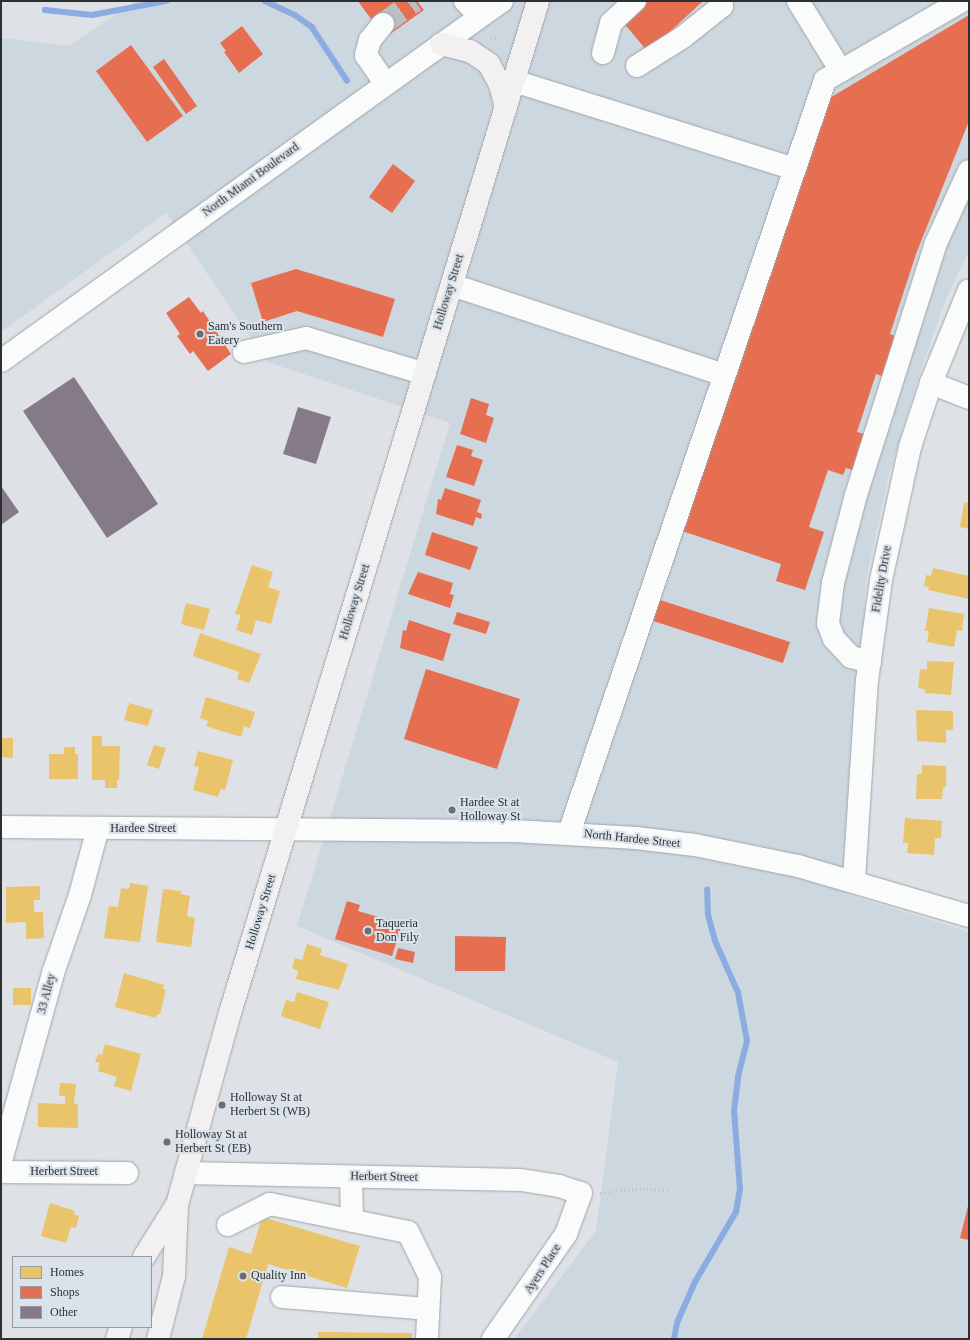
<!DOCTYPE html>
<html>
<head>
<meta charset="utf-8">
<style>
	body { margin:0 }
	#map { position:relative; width:970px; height:1340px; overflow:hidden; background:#dee2e6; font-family:"Times New Roman",serif }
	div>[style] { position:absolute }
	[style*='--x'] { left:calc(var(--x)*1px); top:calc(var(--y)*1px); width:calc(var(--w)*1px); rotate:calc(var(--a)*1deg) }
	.built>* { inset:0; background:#cdd7e0 }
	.homes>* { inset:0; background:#e9c46a }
	.shops>* { inset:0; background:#e76f51 }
	.stream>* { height:5.5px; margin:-2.75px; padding:0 2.75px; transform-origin:2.75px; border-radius:2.75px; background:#8babe1 }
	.building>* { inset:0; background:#857b88 }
	.minor-tunnel>* { height:22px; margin-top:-11px; transform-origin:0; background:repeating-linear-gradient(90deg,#bbbec2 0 22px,transparent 0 33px) }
	.path>* { height:2.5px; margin-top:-1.25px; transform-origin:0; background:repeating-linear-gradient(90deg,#c0c3c4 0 1px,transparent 0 4px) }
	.roads { filter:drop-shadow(0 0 1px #a2a4a7) drop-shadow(0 0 1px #a2a4a7) }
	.minor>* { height:22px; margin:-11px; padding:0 11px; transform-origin:11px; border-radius:11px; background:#fafbfb }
	.major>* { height:22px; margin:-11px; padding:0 11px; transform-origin:11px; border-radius:11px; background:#f3f0f1 }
	.dots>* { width:11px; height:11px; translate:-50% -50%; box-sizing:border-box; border:2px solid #dae3ea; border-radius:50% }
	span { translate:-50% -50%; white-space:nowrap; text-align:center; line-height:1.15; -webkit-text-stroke:4px #dae3ea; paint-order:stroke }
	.street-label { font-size:12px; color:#2d3033 }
	.poi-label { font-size:12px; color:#2d3033 }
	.left { translate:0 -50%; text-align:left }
	.frame { position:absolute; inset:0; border:2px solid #2d3033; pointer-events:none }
	.legend { position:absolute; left:12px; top:1256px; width:140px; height:72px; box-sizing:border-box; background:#dae3ea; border:1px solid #959ba1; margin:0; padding:5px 7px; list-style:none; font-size:12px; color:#2d3033 }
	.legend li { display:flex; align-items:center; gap:8px; height:20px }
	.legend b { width:20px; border:1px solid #959ba1 }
</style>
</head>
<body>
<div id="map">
	<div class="built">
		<div style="clip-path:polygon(135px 1px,969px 1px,969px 251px,946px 299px,920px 373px,888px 478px,866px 581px,847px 894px,969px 932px,969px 1339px,514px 1339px,596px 1231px,618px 1062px,297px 926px,450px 423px,267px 362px,166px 213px,1px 332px,1px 38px,69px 46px)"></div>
	</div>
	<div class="homes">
		<div style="clip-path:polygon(964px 502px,969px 503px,969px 529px,960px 527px)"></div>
		<div style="clip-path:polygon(252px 565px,273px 572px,268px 587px,280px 591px,271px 624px,256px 620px,252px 635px,236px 630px,241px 615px,235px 614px)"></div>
		<div style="clip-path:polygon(933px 568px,969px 576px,969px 599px,928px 590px,929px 587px,924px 586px,926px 575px,931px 576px)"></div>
		<div style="clip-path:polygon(186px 603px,210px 609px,204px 630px,181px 624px)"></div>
		<div style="clip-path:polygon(929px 608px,964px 614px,962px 631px,957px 630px,954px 647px,927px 642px,929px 631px,925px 631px)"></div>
		<div style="clip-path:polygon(200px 633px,261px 654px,249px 683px,237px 679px,239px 672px,193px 656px)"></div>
		<div style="clip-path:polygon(927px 661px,954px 662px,951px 695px,925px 693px,925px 689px,918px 688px,920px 669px,927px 670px)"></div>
		<div style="clip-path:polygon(206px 697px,255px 712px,250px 728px,244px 726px,241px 737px,206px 726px,208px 721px,200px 718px)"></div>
		<div style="clip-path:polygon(129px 703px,153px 710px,148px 726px,124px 720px)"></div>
		<div style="clip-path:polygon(916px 710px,953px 711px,953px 730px,946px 730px,946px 743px,917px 741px)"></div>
		<div style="clip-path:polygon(92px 736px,102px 736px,102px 746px,120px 746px,119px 780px,117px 780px,117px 788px,105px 788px,105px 780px,92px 780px)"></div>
		<div style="clip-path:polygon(1px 738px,13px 738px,13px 758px,1px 757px)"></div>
		<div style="clip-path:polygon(154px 745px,166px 748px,159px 769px,147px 765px)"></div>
		<div style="clip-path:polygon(64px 747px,75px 747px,75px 754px,78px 754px,78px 779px,49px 779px,49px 754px,64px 754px)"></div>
		<div style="clip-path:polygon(198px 751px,233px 760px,225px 790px,221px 789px,218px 797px,193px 790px,199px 767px,194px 766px)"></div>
		<div style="clip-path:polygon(922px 765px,946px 766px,946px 787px,943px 787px,942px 799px,916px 799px,917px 774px,922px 774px)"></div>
		<div style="clip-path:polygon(905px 818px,942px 821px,941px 838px,935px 838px,934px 855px,907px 853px,908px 843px,903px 843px)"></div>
		<div style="clip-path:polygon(130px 883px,148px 886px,140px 942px,104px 938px,109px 906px,118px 907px,121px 888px,129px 889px)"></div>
		<div style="clip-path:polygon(40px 886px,40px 900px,34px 900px,34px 912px,43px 912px,44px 938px,26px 939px,26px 922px,6px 923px,6px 887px)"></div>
		<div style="clip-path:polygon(163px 889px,181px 891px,181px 894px,190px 896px,187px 916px,195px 918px,191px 947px,156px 942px)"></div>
		<div style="clip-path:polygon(307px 944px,322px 949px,320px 955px,348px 964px,339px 990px,296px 979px,298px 971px,292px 968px,295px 958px,302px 960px)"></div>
		<div style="clip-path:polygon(124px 973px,164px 985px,163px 989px,166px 990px,160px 1014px,157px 1014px,156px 1018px,115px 1007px)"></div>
		<div style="clip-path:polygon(13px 988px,31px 988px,31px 1005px,13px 1005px)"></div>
		<div style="clip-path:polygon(297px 992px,329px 1002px,320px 1029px,281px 1016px,286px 1000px,294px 1002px)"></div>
		<div style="clip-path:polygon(105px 1044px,141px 1054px,131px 1091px,114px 1086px,117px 1077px,98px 1071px,100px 1063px,95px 1062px,98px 1054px,102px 1055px)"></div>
		<div style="clip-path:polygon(60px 1083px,76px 1084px,74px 1104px,78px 1104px,78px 1128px,38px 1127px,38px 1103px,65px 1104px,65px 1096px,59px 1096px)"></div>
		<div style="clip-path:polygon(50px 1203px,75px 1211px,74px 1214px,79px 1216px,76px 1228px,71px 1227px,66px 1243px,41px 1236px)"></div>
		<div style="clip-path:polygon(262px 1217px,360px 1246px,347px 1288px,268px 1264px,246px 1339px,202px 1339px,229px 1247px,251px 1254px)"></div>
		<div style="clip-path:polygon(318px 1332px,412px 1333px,412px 1339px,318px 1339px)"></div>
	</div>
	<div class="shops">
		<div style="clip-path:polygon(358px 1px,417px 1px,424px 10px,390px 34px,376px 15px,371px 19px)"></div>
		<div style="clip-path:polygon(645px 1px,703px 1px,648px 52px,622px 21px)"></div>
		<div style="clip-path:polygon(969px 15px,969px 121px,916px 254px,890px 334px,898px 337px,885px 377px,876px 374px,857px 432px,864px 434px,853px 470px,846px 468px,843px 475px,828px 470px,809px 527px,824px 532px,805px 590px,776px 581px,781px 564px,679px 530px,828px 99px)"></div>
		<div style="clip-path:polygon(242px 26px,263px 54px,239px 73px,224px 52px,226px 51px,220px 43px)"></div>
		<div style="clip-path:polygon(131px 45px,183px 116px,147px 142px,96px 71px)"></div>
		<div style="clip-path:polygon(164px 59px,197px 106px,186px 114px,153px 67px)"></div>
		<div style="clip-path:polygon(393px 164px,415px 181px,392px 213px,369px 197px)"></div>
		<div style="clip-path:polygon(296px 269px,395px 299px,383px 337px,297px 311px,263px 322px,251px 283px)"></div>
		<div style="clip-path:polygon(189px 297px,201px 313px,203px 311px,231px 354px,208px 371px,193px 351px,190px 354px,177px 336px,180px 334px,166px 313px)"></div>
		<div style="clip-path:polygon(471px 398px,489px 404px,486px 415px,494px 418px,486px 443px,460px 434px)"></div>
		<div style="clip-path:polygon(457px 445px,473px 450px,471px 456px,483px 460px,474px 486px,446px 477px)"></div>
		<div style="clip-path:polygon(445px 488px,481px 500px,477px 512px,482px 514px,481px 519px,476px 517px,473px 526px,436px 514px,438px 499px,441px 500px)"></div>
		<div style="clip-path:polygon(432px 532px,478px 547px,470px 570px,425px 555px)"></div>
		<div style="clip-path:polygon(418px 572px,453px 583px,450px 594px,454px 595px,450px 608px,408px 594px)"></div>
		<div style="clip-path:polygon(657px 599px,790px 642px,783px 663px,650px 620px)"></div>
		<div style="clip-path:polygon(457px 612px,490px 622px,486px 634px,453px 624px)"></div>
		<div style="clip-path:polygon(409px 620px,451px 634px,443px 661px,400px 648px,403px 630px,406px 631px)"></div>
		<div style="clip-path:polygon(426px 669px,520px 699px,497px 769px,404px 739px)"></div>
		<div style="clip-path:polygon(347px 901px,360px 905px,358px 911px,402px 924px,392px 956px,335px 939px)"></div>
		<div style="clip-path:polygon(455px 936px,506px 937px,505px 971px,455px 971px)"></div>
		<div style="clip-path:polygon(398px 948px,415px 952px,413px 963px,395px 959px)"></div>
		<div style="clip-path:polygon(968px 1206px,969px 1206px,969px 1240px,960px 1238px)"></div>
	</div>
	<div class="stream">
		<div style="--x:265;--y:1;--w:33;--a:25"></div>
		<div style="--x:295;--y:15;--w:21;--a:35"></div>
		<div style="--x:312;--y:27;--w:64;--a:56.6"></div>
		<div style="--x:45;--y:10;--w:47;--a:6.1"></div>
		<div style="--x:92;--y:15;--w:76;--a:-10.6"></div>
		<div style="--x:674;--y:1339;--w:16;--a:-79"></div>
		<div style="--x:677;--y:1323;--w:45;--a:-66.3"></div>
		<div style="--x:695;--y:1282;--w:81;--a:-59.6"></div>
		<div style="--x:736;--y:1212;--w:22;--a:-80"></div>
		<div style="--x:740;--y:1190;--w:79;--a:-94.3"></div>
		<div style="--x:734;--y:1111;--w:34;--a:-83"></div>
		<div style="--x:738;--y:1077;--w:37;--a:-76"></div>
		<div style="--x:747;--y:1041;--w:49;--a:-100.6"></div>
		<div style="--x:738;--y:993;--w:57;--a:-113.9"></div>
		<div style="--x:715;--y:941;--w:27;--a:-105"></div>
		<div style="--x:708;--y:915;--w:25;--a:-92"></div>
	</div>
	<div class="building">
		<div style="clip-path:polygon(74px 377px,158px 504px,107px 538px,23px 411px)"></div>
		<div style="clip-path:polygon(298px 407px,331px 417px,316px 464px,283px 454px)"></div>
		<div style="clip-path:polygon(1px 486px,19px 512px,1px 525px)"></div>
	</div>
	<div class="minor-tunnel">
		<div style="--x:383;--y:24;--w:39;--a:-36"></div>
	</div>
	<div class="path">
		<div style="--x:491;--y:37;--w:6;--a:9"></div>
		<div style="--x:600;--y:1193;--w:43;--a:-6.6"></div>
		<div style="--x:643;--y:1188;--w:28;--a:6"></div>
	</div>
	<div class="roads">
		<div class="minor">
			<div style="--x:465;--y:1;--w:21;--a:45"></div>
			<div style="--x:798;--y:1;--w:82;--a:58.4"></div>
			<div style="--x:383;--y:24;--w:21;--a:129"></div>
			<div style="--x:370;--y:40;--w:16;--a:105"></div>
			<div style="--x:366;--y:55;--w:34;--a:56"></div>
			<div style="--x:603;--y:53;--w:31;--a:-75"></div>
			<div style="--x:611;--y:23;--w:33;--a:-43"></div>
			<div style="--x:637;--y:66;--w:54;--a:-32.2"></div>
			<div style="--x:683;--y:37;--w:50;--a:-38.5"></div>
			<div style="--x:722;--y:6;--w:5;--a:-101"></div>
			<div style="--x:514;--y:81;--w:294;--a:17.4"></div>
			<div style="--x:452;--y:285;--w:287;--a:18.3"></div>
			<div style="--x:244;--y:352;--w:64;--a:-12.7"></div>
			<div style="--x:306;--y:338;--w:124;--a:16.8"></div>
			<div style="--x:1;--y:361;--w:617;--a:-35.7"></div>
			<div style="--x:931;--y:383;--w:41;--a:21.5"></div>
			<div style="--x:870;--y:662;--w:20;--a:-165"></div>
			<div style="--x:851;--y:657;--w:25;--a:-133"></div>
			<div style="--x:834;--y:639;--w:17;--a:-111"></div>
			<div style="--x:828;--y:623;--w:40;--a:-82.9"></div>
			<div style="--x:833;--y:583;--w:91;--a:-75.4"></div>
			<div style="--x:856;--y:495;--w:264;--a:-72.4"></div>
			<div style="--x:936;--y:243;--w:79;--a:-65.4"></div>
			<div style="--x:1;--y:827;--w:513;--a:0.45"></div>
			<div style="--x:514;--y:831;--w:122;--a:3.3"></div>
			<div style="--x:636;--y:838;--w:59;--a:6.8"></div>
			<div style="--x:695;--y:845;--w:105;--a:11.5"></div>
			<div style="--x:798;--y:866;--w:178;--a:16.3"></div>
			<div style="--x:569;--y:833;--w:795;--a:-71.22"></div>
			<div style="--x:825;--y:80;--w:158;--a:-30"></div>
			<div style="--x:854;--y:880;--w:199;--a:-86.3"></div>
			<div style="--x:867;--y:681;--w:102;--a:-82.1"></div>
			<div style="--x:881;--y:580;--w:136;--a:-77.7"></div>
			<div style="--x:910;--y:447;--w:67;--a:-71.8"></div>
			<div style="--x:931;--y:383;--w:100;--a:-67.8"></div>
			<div style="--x:1;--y:1161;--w:195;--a:-74.5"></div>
			<div style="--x:53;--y:973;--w:83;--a:-70.9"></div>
			<div style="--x:80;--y:895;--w:69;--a:-75"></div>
			<div style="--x:1;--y:1172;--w:126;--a:0.5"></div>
			<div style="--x:186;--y:1173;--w:335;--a:1.2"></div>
			<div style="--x:521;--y:1180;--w:38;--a:9"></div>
			<div style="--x:559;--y:1186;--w:23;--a:18"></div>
			<div style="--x:581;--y:1193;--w:44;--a:110.1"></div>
			<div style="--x:566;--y:1234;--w:128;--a:124.8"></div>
			<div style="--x:351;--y:1177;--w:44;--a:88.7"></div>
			<div style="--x:228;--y:1225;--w:47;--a:-26.6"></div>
			<div style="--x:270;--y:1204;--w:141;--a:11.5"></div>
			<div style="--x:408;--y:1232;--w:50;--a:63.9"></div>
			<div style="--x:430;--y:1277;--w:62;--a:92.8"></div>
			<div style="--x:282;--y:1297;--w:146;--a:4.7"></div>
		</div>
		<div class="major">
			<div style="--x:441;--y:44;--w:30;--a:14"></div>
			<div style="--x:470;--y:51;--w:23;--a:34"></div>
			<div style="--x:489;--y:64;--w:24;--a:62"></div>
			<div style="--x:500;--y:85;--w:23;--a:75"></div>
			<div style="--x:144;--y:1257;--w:60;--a:-57.9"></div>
			<div style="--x:117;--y:1339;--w:13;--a:-72"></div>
			<div style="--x:158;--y:1339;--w:65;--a:-75.7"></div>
			<div style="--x:174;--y:1276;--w:71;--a:-87.6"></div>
			<div style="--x:177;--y:1205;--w:199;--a:-74.6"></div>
			<div style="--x:230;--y:1013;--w:1058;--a:-73.07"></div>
		</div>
	</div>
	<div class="dots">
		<div style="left:200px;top:334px;background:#6b6e72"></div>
		<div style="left:452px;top:810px;background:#6b6e72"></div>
		<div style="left:368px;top:931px;background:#6b6e72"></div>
		<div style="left:222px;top:1105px;background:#6b6e72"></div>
		<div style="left:167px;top:1142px;background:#6b6e72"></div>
		<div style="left:243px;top:1276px;background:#6b6e72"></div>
	</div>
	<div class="street-label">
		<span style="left:251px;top:180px;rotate:-36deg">North Miami Boulevard</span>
		<span style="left:449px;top:292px;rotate:-73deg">Holloway Street</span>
		<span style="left:882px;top:579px;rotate:-80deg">Fidelity Drive</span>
		<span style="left:355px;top:602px;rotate:-73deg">Holloway Street</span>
		<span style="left:143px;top:829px">Hardee Street</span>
		<span style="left:632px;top:839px;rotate:6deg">North Hardee Street</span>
		<span style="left:261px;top:912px;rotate:-73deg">Holloway Street</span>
		<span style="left:47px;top:994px;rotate:-75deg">33 Alley</span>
		<span style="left:64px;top:1172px">Herbert Street</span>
		<span style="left:384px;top:1177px;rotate:1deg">Herbert Street</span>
		<span style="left:543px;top:1269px;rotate:-57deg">Ayers Place</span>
	</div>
	<div class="poi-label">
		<span class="left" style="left:208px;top:334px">Sam's Southern<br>Eatery</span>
		<span class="left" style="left:460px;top:810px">Hardee St at<br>Holloway St</span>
		<span class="left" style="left:376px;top:931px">Taqueria<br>Don Fily</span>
		<span class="left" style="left:230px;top:1105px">Holloway St at<br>Herbert St (WB)</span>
		<span class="left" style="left:175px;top:1142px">Holloway St at<br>Herbert St (EB)</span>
		<span class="left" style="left:251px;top:1276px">Quality Inn</span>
	</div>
	<div class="frame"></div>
	<ul class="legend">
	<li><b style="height:11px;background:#e9c46a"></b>Homes</li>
	<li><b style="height:11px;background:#e76f51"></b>Shops</li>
	<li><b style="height:11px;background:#857b88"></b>Other</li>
	</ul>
</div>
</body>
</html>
